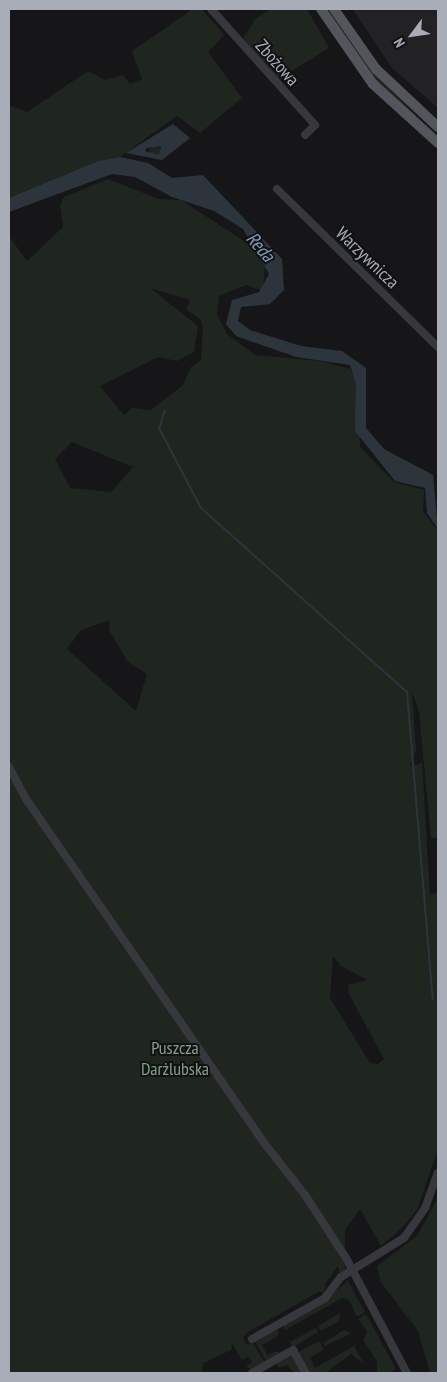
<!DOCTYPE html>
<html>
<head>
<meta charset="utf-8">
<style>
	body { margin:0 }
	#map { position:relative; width:447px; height:1382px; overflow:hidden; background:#161618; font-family:"PT Sans Narrow",sans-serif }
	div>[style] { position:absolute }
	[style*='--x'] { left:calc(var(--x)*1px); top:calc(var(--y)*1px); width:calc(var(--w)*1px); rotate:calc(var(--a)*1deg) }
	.built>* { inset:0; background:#222225 }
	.green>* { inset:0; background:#1e261f }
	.round { border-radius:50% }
	.water>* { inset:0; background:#2c353c }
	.stream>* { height:2px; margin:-1px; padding:0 1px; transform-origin:1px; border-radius:1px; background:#2c353c }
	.minor>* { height:8px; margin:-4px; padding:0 4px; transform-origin:4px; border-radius:4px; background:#37383d }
	.major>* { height:10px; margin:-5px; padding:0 5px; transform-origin:5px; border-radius:5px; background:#53555c }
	span { translate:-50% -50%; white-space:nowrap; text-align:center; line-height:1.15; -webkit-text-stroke:4px #111113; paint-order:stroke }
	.street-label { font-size:18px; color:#a8adb8 }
	.park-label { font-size:18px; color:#7fa381 }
	.water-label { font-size:19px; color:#7f9bb3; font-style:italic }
	.frame { position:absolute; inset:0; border:10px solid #a8adb8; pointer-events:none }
	.north { position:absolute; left:387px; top:10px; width:50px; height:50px; -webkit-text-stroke:4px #111113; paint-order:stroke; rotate:239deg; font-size:14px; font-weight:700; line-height:20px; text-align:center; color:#a8adb8 }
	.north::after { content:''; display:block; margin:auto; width:18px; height:22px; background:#a8adb8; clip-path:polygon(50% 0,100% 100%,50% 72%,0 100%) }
</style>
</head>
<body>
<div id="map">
	<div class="built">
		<div style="clip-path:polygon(356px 9px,438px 9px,438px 108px,392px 68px,354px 11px)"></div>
	</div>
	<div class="green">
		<div style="clip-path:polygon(193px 9px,202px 9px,224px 35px,208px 52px,242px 98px,200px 133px,177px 116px,120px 157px,98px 161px,9px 198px,9px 105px,27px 112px,88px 71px,105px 80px,123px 75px,130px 84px,142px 79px,132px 51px)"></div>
		<div style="clip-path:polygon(272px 9px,307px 9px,329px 48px,275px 81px,243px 38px,256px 18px)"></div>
		<div style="clip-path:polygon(326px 9px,375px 74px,438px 138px,375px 79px)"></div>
		<div class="round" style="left:149px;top:145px;width:12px;height:12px"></div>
		<div style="clip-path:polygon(evenodd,108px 179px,159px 199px,181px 200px,250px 245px,265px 261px,263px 291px,246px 285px,219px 296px,217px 314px,227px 334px,255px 355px,320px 361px,350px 369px,357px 378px,360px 447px,394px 482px,424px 490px,423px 511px,438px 531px,437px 838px,431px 838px,419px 712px,412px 692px,416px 750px,410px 767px,422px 763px,430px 895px,437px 893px,438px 879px,438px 1149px,417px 1210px,402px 1228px,381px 1246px,360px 1209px,345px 1230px,345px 1270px,339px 1273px,338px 1266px,325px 1284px,324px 1294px,320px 1291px,246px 1333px,243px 1338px,247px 1345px,253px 1343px,265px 1363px,252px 1370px,246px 1366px,252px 1363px,248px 1357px,242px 1360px,232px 1343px,231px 1350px,203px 1363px,202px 1373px,9px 1373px,9px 236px,27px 261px,63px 227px,60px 205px,64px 197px,108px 179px,150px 288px,190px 300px,186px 309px,201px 320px,203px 327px,201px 360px,191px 367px,183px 385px,151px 410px,132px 408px,124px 415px,100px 386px,158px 357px,177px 361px,194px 352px,198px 326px,150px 288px,108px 179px,72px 442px,133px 467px,111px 492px,70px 488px,55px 459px,72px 442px,108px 179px,110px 620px,109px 630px,128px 662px,147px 674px,136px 711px,67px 649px,81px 630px,110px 620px,108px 179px,333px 956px,341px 966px,367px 980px,348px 985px,349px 994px,384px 1059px,378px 1064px,370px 1063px,330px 998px,333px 956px)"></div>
		<div style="clip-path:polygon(438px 1197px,438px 1373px,430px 1373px,418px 1331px,380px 1281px,377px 1266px,418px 1235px)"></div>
		<div style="clip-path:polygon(347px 1279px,365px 1312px,357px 1317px,349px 1300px,342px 1298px,285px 1330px,283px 1326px,345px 1284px)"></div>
		<div style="clip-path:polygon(340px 1313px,339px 1321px,321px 1331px,318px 1326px)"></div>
		<div style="clip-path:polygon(366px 1314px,396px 1369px,388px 1373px,377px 1373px,377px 1361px,363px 1340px,367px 1332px,358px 1319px)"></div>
		<div style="clip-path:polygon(316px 1328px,318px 1332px,293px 1347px,290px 1342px)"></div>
		<div style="clip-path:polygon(278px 1329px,278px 1336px,262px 1345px,267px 1355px,278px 1351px,280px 1354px,267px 1362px,255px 1342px)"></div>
		<div style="clip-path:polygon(344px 1330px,352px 1333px,325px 1346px,323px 1343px)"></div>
		<div style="clip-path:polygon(319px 1341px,324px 1349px,310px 1358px,315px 1368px,354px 1346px,364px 1364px,351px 1354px,325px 1373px,309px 1373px,299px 1352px)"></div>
		<div style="clip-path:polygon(292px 1356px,303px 1373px,294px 1373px,287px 1365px,279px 1368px,276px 1363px)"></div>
	</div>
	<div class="water">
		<div style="clip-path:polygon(evenodd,173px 124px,190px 138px,162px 160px,126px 153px,173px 124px,161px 146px,159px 155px,145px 151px,147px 148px,161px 146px)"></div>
		<div style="clip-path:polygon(120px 157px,148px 163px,172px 178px,203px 175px,282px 259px,284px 290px,270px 304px,241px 307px,238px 321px,250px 330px,301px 346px,342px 351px,366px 368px,366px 428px,384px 449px,433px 475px,438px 529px,427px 513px,425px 488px,395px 481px,355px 431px,356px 384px,350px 365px,296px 357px,236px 336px,226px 324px,232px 300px,259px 292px,269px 274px,243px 229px,214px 211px,172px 197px,135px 177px,112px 174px,9px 212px,9px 198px,98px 161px)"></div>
	</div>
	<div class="stream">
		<div style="--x:165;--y:410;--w:19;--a:108"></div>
		<div style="--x:159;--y:428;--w:90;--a:62.3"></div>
		<div style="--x:201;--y:508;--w:276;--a:41.8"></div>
		<div style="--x:407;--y:692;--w:308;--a:85.2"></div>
	</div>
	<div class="minor">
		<div style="--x:211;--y:9;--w:156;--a:48.1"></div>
		<div style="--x:315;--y:125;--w:14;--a:135"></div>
		<div style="--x:277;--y:189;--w:226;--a:44.5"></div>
		<div style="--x:9;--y:767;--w:36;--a:62"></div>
		<div style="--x:26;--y:799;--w:420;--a:55.3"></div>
		<div style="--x:265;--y:1144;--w:65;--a:51.9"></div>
		<div style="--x:305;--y:1195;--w:75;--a:56.9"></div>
		<div style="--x:346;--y:1258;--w:130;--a:62.1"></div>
		<div style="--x:252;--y:1339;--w:84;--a:-29.3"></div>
		<div style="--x:325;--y:1298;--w:26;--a:-53"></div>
		<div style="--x:341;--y:1277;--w:74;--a:-31.8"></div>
		<div style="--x:404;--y:1238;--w:37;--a:-55"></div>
		<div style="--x:425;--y:1208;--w:37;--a:-70"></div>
		<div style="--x:252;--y:1373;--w:47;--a:-29.3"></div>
		<div style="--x:293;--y:1350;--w:26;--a:61"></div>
	</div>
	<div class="major">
		<div style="--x:321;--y:9;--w:91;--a:55.3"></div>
		<div style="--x:373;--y:84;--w:88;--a:42.2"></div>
		<div style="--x:334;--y:9;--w:73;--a:55"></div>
		<div style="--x:376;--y:69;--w:85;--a:43.1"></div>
	</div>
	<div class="street-label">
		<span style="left:277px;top:63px;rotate:48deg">Zbożowa</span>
		<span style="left:367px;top:258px;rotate:44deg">Warzywnicza</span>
	</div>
	<div class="park-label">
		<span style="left:175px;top:1059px">Puszcza<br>Darżlubska</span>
	</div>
	<div class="water-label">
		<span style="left:260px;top:247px;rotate:49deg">Reda</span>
	</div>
	<div class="frame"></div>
	<div class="north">N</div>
</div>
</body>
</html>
